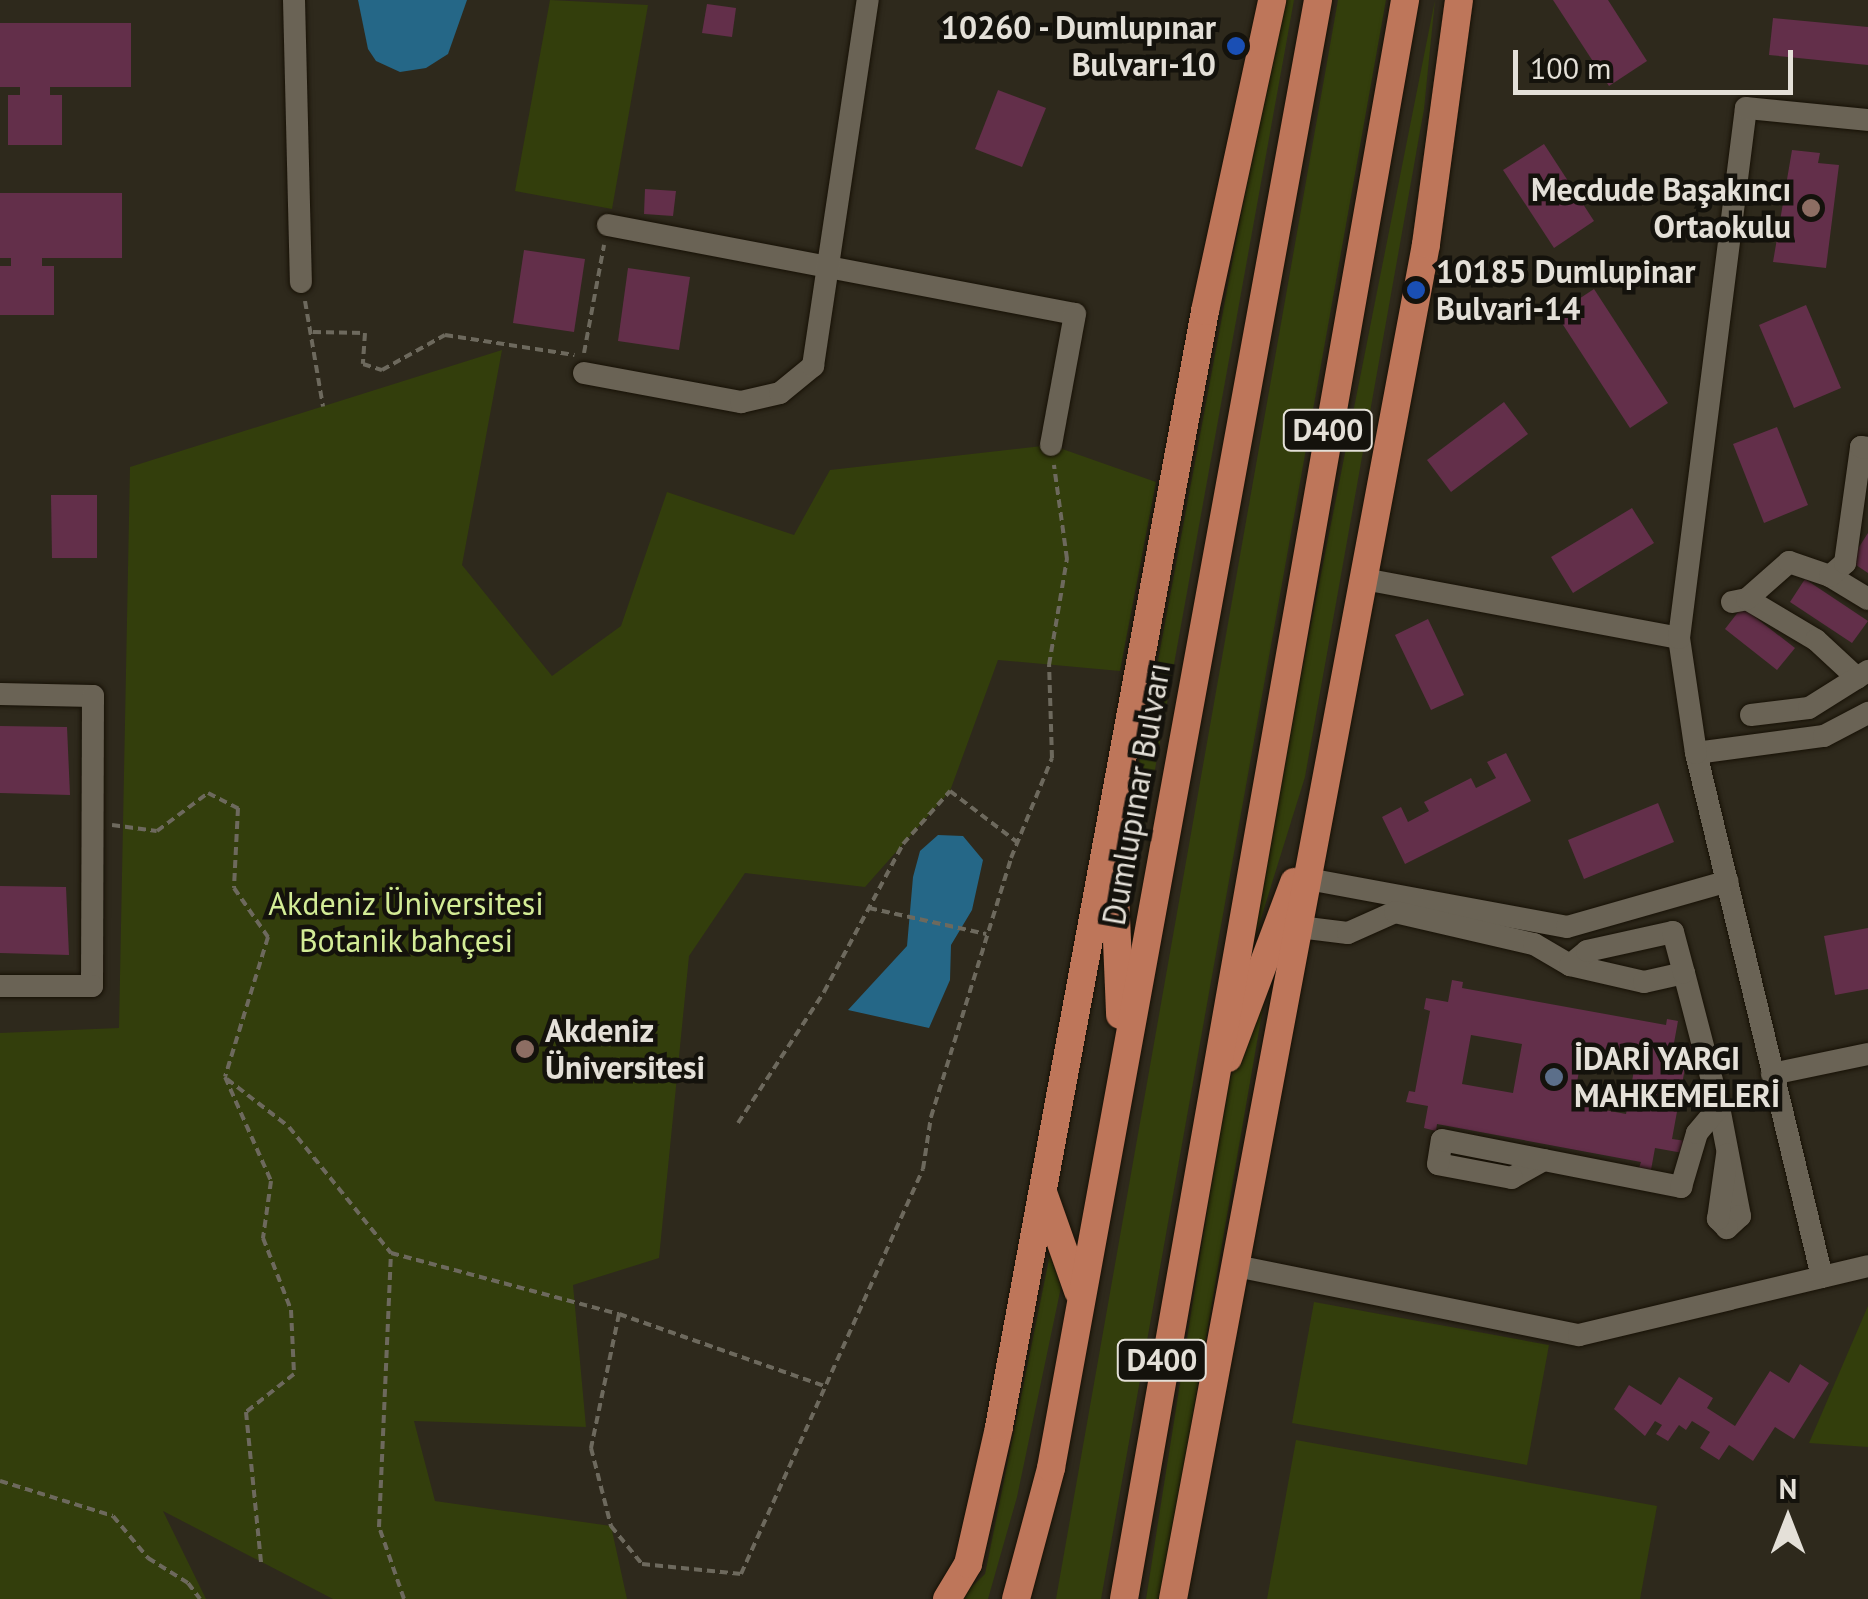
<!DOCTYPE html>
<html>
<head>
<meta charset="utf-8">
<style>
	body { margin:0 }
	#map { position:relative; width:1868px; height:1599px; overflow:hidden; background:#2e291c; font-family:"PT Sans",sans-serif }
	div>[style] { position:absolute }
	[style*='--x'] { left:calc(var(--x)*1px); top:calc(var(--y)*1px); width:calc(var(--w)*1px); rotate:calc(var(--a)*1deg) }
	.green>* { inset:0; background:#333e0c }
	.water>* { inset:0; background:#256787 }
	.building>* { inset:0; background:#632f4a }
	.path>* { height:4px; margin-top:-2px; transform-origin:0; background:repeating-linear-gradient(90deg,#6d695d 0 8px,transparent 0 13px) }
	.roads { filter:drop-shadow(0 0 2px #171106) drop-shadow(0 0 2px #171106) }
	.minor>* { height:22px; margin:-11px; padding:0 11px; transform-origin:11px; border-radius:11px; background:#6a6355 }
	.major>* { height:28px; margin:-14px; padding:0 14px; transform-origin:14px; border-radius:14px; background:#be765a }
	.dots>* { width:28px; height:28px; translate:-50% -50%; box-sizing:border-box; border:5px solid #14120c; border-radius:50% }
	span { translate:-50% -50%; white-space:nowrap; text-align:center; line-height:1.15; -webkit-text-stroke:9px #14120c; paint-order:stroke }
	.shield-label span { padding:2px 8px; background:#14120c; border:2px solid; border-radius:8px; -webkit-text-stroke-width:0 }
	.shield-label { font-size:30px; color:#e4e0d8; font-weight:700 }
	.poi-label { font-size:32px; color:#e4e0d8; font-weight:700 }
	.right { translate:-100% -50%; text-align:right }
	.left { translate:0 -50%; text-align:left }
	.street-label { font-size:32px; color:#e4e0d8 }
	.park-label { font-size:32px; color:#d3ec96 }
	.north { position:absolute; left:1738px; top:1469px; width:100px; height:100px; -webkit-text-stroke:8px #14120c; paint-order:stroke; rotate:0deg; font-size:28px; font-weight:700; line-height:40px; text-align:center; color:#e4e0d8 }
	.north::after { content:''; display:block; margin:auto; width:35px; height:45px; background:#e4e0d8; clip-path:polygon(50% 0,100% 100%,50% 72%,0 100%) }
	.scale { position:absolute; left:1513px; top:50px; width:280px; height:45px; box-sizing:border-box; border:5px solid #e4e0d8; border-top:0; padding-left:12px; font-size:30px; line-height:35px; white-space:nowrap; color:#e4e0d8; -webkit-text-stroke:8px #14120c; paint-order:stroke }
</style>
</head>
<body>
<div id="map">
	<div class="green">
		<div style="clip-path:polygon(550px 0,648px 5px,612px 209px,515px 191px)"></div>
		<div style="clip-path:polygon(1281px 0,1294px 0,1131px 902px,1130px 811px)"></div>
		<div style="clip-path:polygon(1338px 0,1386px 0,1101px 1599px,1056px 1599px)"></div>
		<div style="clip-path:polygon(1435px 0,1424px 109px,1305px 777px,1238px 992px)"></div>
		<div style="clip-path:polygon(502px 350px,462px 565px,552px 676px,621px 626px,667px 492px,794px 535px,830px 470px,1051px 445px,1156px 482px,1120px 671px,998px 660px,950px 791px,865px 887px,745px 873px,689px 956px,659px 1258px,573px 1285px,586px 1427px,414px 1421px,435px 1501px,611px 1526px,627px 1599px,333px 1599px,163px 1511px,206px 1599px,0 1599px,0 1033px,119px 1028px,130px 467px)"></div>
		<div style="clip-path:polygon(1270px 966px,1161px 1599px,1146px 1599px,1226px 1091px)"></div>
		<div style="clip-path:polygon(1050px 1254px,1061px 1287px,1017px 1497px,988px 1599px,959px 1599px,985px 1574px)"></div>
		<div style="clip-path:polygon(1314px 1302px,1549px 1345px,1527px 1465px,1292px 1423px)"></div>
		<div style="clip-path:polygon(1868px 1306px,1868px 1447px,1809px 1443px)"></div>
		<div style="clip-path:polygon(1296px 1440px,1657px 1506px,1640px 1599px,1267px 1599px)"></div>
	</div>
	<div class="water">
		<div style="clip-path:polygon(358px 0,467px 0,448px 54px,426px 68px,400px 72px,376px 61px,368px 49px)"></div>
		<div style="clip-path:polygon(938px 835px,963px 836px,983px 860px,972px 910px,951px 945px,950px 980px,929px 1028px,848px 1010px,907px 946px,913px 877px,920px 851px)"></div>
	</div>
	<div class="building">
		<div style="clip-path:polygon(1553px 0,1608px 0,1647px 61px,1609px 86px)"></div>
		<div style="clip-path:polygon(707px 4px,736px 8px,732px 37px,702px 33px)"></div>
		<div style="clip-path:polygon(1773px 18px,1868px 27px,1868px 65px,1769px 55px)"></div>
		<div style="clip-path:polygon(0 23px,131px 23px,131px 87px,50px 87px,50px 95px,62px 95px,62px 145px,8px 145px,8px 95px,20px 95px,20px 87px,0 87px)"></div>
		<div style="clip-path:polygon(998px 90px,1046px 108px,1022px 167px,975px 149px)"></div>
		<div style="clip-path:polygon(1544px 144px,1594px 221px,1554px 248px,1503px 170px)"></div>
		<div style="clip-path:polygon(1792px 150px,1820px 153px,1818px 163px,1839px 165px,1826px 268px,1773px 262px)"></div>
		<div style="clip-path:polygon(645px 189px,676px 191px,673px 216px,644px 214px)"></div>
		<div style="clip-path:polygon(0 193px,122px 193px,122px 258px,42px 258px,42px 266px,54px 266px,54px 315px,0 315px,0 266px,11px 266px,11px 258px,0 258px)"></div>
		<div style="clip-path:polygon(524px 250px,585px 259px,574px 332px,513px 323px)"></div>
		<div style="clip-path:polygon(628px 268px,690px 277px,679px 350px,618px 341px)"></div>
		<div style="clip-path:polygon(1594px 289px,1668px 403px,1630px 428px,1556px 314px)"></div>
		<div style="clip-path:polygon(1806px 305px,1841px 388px,1794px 408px,1759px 325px)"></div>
		<div style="clip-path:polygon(1504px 402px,1528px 434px,1451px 492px,1427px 460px)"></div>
		<div style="clip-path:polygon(1777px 427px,1808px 505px,1764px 523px,1733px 444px)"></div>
		<div style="clip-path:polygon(51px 495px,97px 495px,97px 558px,52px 558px)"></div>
		<div style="clip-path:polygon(1632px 508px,1654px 543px,1573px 593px,1551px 557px)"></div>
		<div style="clip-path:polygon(1868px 533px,1868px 573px,1850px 561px)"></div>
		<div style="clip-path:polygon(1805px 579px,1868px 621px,1852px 643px,1790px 602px)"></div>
		<div style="clip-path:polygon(1742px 607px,1795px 648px,1777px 670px,1725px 629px)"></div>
		<div style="clip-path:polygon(1428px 619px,1464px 695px,1431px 710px,1395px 635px)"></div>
		<div style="clip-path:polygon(0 726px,67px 727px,70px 795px,0 793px)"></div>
		<div style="clip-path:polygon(1506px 753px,1531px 801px,1405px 864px,1382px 817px,1401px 807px,1408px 822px,1429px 811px,1424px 802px,1471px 778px,1476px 788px,1496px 778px,1487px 762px)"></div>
		<div style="clip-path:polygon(1658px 803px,1674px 842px,1584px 879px,1568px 840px)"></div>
		<div style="clip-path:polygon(0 886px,66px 887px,69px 955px,0 953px)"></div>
		<div style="clip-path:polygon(1868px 928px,1868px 989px,1835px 995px,1824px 936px)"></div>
		<div style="clip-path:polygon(evenodd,1452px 980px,1463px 982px,1462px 988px,1666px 1025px,1667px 1019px,1678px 1021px,1674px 1043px,1703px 1048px,1701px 1060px,1687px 1057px,1672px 1139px,1686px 1141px,1683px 1153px,1655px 1148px,1651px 1170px,1639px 1168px,1641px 1162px,1437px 1124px,1436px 1131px,1424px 1128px,1428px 1106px,1406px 1102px,1409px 1091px,1415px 1092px,1430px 1011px,1424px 1009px,1426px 998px,1448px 1002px,1452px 980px,1471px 1035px,1522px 1044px,1513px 1093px,1462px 1084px,1471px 1035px,1452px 980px,1582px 1055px,1635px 1065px,1626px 1114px,1573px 1104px,1582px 1055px)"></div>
		<div style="clip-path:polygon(1800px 1364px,1829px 1383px,1794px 1439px,1775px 1427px,1753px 1461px,1729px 1445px,1719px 1460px,1700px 1448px,1710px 1432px,1692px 1421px,1686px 1430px,1679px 1425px,1668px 1441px,1656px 1434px,1662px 1425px,1655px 1421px,1645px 1436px,1614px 1409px,1629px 1385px,1661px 1405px,1679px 1377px,1713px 1398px,1707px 1408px,1735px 1426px,1770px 1371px,1789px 1383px)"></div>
	</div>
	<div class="path">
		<div style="--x:305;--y:301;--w:107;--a:80.3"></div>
		<div style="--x:313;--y:332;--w:52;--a:1.1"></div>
		<div style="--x:365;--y:333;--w:31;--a:94"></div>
		<div style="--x:363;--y:364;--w:20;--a:18"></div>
		<div style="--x:382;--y:370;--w:72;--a:-29.1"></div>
		<div style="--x:445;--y:335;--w:131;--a:8.8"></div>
		<div style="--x:584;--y:353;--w:110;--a:-79.5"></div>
		<div style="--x:112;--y:825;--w:45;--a:7.6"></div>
		<div style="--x:157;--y:831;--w:64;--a:-36.7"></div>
		<div style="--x:208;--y:793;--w:34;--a:27"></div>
		<div style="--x:238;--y:808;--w:80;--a:92.9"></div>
		<div style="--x:234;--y:888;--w:60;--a:55.2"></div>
		<div style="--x:268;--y:937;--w:146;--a:107.1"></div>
		<div style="--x:225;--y:1077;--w:114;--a:66.1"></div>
		<div style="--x:271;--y:1181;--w:58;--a:98"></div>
		<div style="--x:263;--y:1238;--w:77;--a:68.7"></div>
		<div style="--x:291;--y:1310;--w:64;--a:87.3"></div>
		<div style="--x:294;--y:1374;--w:61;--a:141.6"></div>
		<div style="--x:246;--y:1412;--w:151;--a:84.3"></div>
		<div style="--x:869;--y:908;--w:120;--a:12.5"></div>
		<div style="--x:227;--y:1079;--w:78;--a:37.7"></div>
		<div style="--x:289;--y:1127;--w:162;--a:51"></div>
		<div style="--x:738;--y:1123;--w:157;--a:-56.7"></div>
		<div style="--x:824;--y:992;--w:168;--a:-61.9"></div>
		<div style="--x:903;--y:844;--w:71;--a:-48.4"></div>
		<div style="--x:950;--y:791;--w:84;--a:37.3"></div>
		<div style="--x:619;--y:1314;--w:218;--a:19.3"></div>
		<div style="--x:0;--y:1481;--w:118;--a:17.2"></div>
		<div style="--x:113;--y:1516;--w:55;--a:50.2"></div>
		<div style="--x:148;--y:1558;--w:47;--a:32"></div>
		<div style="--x:188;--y:1583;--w:20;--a:53"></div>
		<div style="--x:404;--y:1599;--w:76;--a:-109.1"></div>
		<div style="--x:379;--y:1527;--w:274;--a:-87.5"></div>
		<div style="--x:391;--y:1253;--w:236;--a:15"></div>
		<div style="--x:619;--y:1314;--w:137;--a:101.8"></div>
		<div style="--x:591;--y:1448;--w:81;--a:75.6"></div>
		<div style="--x:611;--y:1526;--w:49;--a:50.8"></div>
		<div style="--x:642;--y:1564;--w:100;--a:5.8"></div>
		<div style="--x:741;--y:1574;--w:444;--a:-65.8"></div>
		<div style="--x:923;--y:1169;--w:53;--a:-81.3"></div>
		<div style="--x:931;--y:1117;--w:271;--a:-72.8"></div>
		<div style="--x:1011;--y:858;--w:108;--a:-67.7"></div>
		<div style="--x:1052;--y:758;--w:93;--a:-91.8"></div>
		<div style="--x:1049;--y:665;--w:108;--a:-80.4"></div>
		<div style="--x:1067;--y:559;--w:95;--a:-97.9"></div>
	</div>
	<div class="roads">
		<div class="minor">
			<div style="--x:294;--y:0;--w:282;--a:88.6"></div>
			<div style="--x:608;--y:225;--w:475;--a:10.8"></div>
			<div style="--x:1075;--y:314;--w:133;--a:100.4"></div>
			<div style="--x:584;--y:373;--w:160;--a:10.5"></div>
			<div style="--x:741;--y:402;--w:40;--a:-13"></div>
			<div style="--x:780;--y:393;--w:43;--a:-39.3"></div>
			<div style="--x:813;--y:366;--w:370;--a:-81.5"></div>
			<div style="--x:1830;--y:576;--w:44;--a:31.2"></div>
			<div style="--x:1364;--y:579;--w:320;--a:10.6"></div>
			<div style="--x:1747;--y:599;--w:80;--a:30.7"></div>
			<div style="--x:1816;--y:640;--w:56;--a:42.8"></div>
			<div style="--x:1732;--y:602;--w:15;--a:-11"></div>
			<div style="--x:1747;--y:599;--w:56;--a:-41.4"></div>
			<div style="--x:1789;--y:562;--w:43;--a:18.9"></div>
			<div style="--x:1830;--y:576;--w:20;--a:-41"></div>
			<div style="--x:1845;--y:563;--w:117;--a:-82.1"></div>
			<div style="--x:1861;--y:447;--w:7;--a:8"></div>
			<div style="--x:0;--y:694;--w:93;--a:1.2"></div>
			<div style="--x:93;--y:696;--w:290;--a:90.2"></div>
			<div style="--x:92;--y:986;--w:92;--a:180"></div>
			<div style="--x:1751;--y:715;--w:58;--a:-6.9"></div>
			<div style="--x:1809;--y:708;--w:70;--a:-32.1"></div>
			<div style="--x:1696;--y:753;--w:129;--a:-7.6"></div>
			<div style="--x:1824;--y:736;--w:50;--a:-27.6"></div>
			<div style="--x:1308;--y:879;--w:263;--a:10.5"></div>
			<div style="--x:1567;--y:927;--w:167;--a:-15.9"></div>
			<div style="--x:1299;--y:927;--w:49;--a:7"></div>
			<div style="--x:1348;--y:933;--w:51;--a:-24.1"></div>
			<div style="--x:1395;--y:912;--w:143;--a:13"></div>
			<div style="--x:1534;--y:944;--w:42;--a:30.3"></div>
			<div style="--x:1570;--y:965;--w:76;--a:12.9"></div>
			<div style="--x:1644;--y:982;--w:41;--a:-12.7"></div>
			<div style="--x:1684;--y:973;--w:138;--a:75.4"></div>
			<div style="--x:1719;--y:1107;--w:111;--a:79.1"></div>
			<div style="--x:1740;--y:1216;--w:18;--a:137"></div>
			<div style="--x:1727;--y:1228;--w:13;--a:-135"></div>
			<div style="--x:1718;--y:1219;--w:65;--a:-82"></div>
			<div style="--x:1570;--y:965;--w:22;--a:-39"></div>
			<div style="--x:1587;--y:951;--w:88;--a:-12.5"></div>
			<div style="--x:1673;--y:932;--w:42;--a:75"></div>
			<div style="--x:1772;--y:1074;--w:98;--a:-11.8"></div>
			<div style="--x:1544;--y:1160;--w:37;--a:151"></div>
			<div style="--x:1512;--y:1178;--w:75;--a:-169.3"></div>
			<div style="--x:1438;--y:1164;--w:24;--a:-81"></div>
			<div style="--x:1442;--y:1140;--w:244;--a:11.1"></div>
			<div style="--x:1681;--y:1187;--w:56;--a:-73.5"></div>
			<div style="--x:1697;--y:1133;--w:34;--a:-50"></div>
			<div style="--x:1236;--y:1266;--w:350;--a:11.4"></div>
			<div style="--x:1579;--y:1335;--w:297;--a:-13.4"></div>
			<div style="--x:1822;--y:1277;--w:539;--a:-103.52"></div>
			<div style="--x:1696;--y:753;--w:116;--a:-98.4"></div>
			<div style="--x:1679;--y:638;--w:534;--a:-82.8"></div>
			<div style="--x:1746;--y:108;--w:123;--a:5.6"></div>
		</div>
		<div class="major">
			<div style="--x:1114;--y:869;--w:146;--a:87.6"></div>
			<div style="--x:1228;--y:1058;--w:188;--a:-69.4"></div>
			<div style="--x:1044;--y:1195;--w:102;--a:70.5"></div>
			<div style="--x:947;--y:1599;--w:41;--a:-59"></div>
			<div style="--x:968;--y:1564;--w:140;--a:-77.2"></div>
			<div style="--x:999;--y:1427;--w:1135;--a:-79.54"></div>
			<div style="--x:1205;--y:311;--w:318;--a:-77.8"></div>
			<div style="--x:1016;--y:1599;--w:136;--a:-75"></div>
			<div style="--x:1051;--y:1468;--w:1492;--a:-79.69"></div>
			<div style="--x:1124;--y:1599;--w:1624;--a:-80.03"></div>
			<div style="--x:1173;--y:1599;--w:1378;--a:-79.42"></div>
			<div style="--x:1426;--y:244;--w:246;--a:-82.3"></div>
		</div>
	</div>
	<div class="dots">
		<div style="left:1236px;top:46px;background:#1a4fb4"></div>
		<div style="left:1811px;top:208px;background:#8d6e63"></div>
		<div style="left:1416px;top:290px;background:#1a4fb4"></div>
		<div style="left:525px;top:1049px;background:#8d6e63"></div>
		<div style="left:1554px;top:1077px;background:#5c6f8a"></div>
	</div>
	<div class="shield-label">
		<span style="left:1328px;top:430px">D400</span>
		<span style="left:1162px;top:1360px">D400</span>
	</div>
	<div class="poi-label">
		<span class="right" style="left:1216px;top:46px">10260 - Dumlupınar<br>Bulvarı-10</span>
		<span class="right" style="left:1791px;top:208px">Mecdude Başakıncı<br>Ortaokulu</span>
		<span class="left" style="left:1436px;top:290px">10185 Dumlupinar<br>Bulvari-14</span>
		<span class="left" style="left:545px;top:1049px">Akdeniz<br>Üniversitesi</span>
		<span class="left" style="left:1574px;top:1077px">İDARİ YARGI<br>MAHKEMELERİ</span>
	</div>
	<div class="street-label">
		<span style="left:1136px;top:794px;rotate:-80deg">Dumlupınar Bulvarı</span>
	</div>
	<div class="park-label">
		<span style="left:406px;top:922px">Akdeniz Üniversitesi<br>Botanik bahçesi</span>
	</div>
	<div class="north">N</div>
	<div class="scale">100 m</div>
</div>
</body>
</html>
